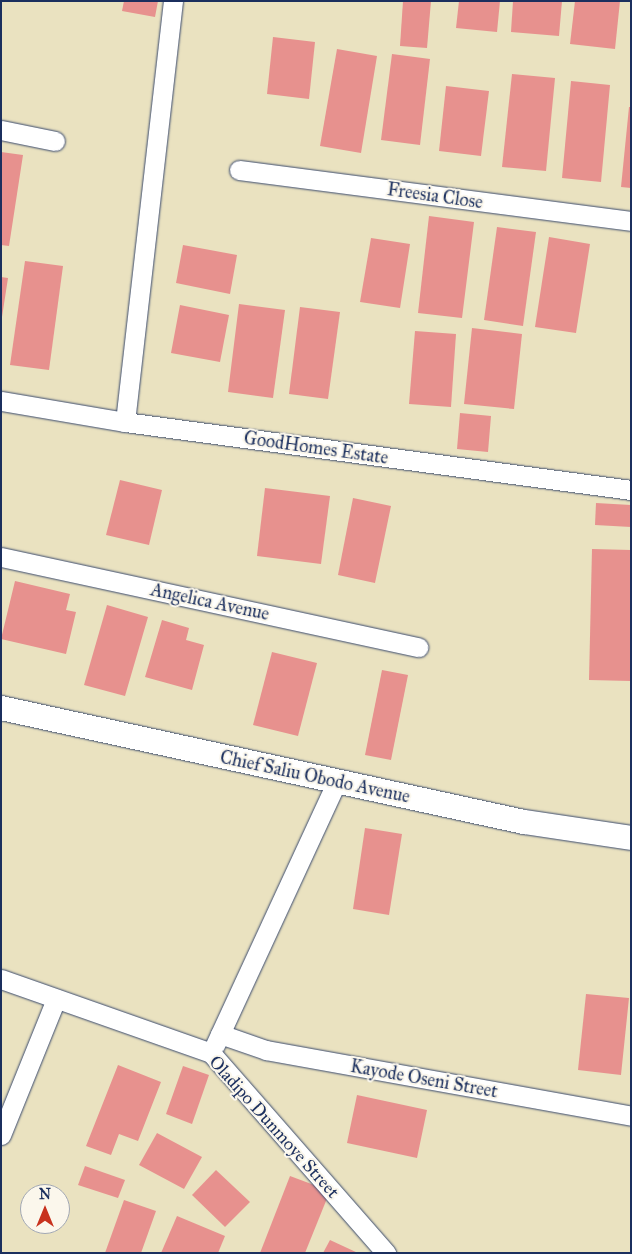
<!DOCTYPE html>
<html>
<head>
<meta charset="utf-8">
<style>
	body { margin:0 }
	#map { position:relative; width:632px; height:1254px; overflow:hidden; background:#eae2c0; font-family:"IM FELL Great Primer",serif }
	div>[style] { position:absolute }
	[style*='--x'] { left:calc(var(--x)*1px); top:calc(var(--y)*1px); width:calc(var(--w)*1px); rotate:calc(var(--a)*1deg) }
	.building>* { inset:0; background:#e7918e }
	.roads { filter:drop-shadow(0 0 1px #3a4a6d) drop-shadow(0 0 1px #3a4a6d) }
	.minor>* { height:19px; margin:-9.5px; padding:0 9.5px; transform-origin:9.5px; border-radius:9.5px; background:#fff }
	.tertiary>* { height:24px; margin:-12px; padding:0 12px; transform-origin:12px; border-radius:12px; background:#fff }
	span { translate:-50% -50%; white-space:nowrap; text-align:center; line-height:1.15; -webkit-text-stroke:4px #fbf7ec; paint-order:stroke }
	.street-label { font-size:18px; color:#1b2f5e }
	.frame { position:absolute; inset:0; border:2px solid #1b2f5e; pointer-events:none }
	.north { position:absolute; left:20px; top:1184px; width:50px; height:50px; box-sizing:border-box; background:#fbf7ec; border:1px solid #a1a7b3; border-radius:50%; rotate:0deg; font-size:14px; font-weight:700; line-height:20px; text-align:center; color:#1b2f5e }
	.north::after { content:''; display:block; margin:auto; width:18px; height:22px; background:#c8321e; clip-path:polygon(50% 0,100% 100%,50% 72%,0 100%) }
</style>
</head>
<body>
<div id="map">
	<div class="building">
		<div style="clip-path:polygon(124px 1px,158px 1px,155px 17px,122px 11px)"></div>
		<div style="clip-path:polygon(403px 1px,431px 1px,427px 48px,400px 46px)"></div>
		<div style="clip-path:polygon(459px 1px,500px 1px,497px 32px,456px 28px)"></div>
		<div style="clip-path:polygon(513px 1px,562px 1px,559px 36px,511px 32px)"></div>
		<div style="clip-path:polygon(575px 1px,620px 1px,615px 49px,570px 44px)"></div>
		<div style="clip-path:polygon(273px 37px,315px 42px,309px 99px,267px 94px)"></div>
		<div style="clip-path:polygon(337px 49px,377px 56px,361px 153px,320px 146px)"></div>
		<div style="clip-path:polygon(392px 54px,430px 59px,420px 145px,381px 140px)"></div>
		<div style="clip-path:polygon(512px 74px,555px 78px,546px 171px,502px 167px)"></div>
		<div style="clip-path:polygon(571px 81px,610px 85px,601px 182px,562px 178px)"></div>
		<div style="clip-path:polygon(446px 86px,489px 91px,481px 156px,439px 151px)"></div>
		<div style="clip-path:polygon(629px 107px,631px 107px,631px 188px,621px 187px)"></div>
		<div style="clip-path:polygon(1px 152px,23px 155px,9px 246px,1px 245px)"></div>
		<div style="clip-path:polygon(429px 216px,474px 222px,462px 318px,418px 313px)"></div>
		<div style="clip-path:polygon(497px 227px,536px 232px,523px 326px,484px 320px)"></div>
		<div style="clip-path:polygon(549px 237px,590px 244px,576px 333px,535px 327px)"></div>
		<div style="clip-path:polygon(371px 238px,410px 244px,400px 308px,360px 302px)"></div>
		<div style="clip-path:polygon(183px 245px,237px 255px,230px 294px,176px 283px)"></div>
		<div style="clip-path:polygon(25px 261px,63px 266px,49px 370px,10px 365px)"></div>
		<div style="clip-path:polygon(1px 277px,8px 278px,2px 317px,1px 317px)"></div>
		<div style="clip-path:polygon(239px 304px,285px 310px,273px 398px,228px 392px)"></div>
		<div style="clip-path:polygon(180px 305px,229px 315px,220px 362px,171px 353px)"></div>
		<div style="clip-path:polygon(300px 307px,340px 312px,328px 399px,289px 394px)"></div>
		<div style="clip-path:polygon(472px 328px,522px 334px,514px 409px,464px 404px)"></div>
		<div style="clip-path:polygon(415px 331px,456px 334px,451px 407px,409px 404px)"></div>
		<div style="clip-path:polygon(460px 413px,491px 416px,488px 452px,457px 449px)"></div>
		<div style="clip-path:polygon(120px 480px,162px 490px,149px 545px,106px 535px)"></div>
		<div style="clip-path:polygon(265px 488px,330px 496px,321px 564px,257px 556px)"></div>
		<div style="clip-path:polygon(353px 498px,391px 506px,375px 583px,338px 575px)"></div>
		<div style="clip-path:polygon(596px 503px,631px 505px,631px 527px,595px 525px)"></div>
		<div style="clip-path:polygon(592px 549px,631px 550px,631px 681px,589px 680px)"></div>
		<div style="clip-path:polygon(15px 581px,70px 594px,66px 610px,76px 612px,66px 654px,1px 639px)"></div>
		<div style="clip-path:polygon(107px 605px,148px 617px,125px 696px,84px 685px)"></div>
		<div style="clip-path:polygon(162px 620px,189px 628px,186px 640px,204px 645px,192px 690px,145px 677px)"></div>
		<div style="clip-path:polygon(272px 652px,317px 663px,298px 736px,253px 725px)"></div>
		<div style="clip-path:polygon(382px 670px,408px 675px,391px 760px,365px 755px)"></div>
		<div style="clip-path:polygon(365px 828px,402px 834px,389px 915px,353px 909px)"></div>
		<div style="clip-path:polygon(586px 994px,629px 998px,621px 1075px,578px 1070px)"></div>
		<div style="clip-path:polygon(118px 1065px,161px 1082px,138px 1141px,119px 1134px,111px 1155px,86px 1146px)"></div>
		<div style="clip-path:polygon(183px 1066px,209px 1075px,192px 1124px,166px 1114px)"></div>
		<div style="clip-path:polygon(357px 1095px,427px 1110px,417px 1158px,347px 1143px)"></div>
		<div style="clip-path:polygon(157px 1133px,202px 1157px,184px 1189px,139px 1165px)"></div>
		<div style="clip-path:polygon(85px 1166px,125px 1180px,118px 1198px,78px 1185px)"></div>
		<div style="clip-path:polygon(216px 1170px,250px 1202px,225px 1227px,192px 1195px)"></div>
		<div style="clip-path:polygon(290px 1176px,330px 1191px,305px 1253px,260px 1253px)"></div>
		<div style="clip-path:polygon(124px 1200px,156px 1211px,141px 1253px,105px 1253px)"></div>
		<div style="clip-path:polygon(177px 1216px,225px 1236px,218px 1253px,161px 1253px)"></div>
		<div style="clip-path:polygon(330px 1240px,358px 1253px,323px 1253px)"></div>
	</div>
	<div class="roads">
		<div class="minor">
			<div style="--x:1;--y:130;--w:55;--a:11.5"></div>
			<div style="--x:239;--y:170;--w:395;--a:7.4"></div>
			<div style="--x:1;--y:401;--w:126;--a:9.6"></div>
			<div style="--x:125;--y:422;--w:511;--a:7.65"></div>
			<div style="--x:125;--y:422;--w:424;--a:-83.5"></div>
			<div style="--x:1;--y:557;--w:427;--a:12.2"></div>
			<div style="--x:1;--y:979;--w:223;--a:19.4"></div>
			<div style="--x:211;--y:1053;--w:266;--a:48.8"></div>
			<div style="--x:220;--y:1034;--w:49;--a:19.2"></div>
			<div style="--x:266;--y:1050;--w:371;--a:10.2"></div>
			<div style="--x:215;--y:1045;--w:291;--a:-65.2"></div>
			<div style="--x:1;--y:1135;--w:147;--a:-68"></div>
		</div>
		<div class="tertiary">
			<div style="--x:1;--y:708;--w:535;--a:12.3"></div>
			<div style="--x:524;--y:822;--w:108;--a:8.5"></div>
		</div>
	</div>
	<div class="street-label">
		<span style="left:435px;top:196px;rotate:8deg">Freesia Close</span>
		<span style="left:316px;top:448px;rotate:8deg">GoodHomes Estate</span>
		<span style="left:210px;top:602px;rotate:12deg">Angelica Avenue</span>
		<span style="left:315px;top:777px;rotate:12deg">Chief Saliu Obodo Avenue</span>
		<span style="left:424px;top:1079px;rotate:10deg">Kayode Oseni Street</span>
		<span style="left:274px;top:1127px;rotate:48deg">Oladipo Dunmoye Street</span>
	</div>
	<div class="frame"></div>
	<div class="north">N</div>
</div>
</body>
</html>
